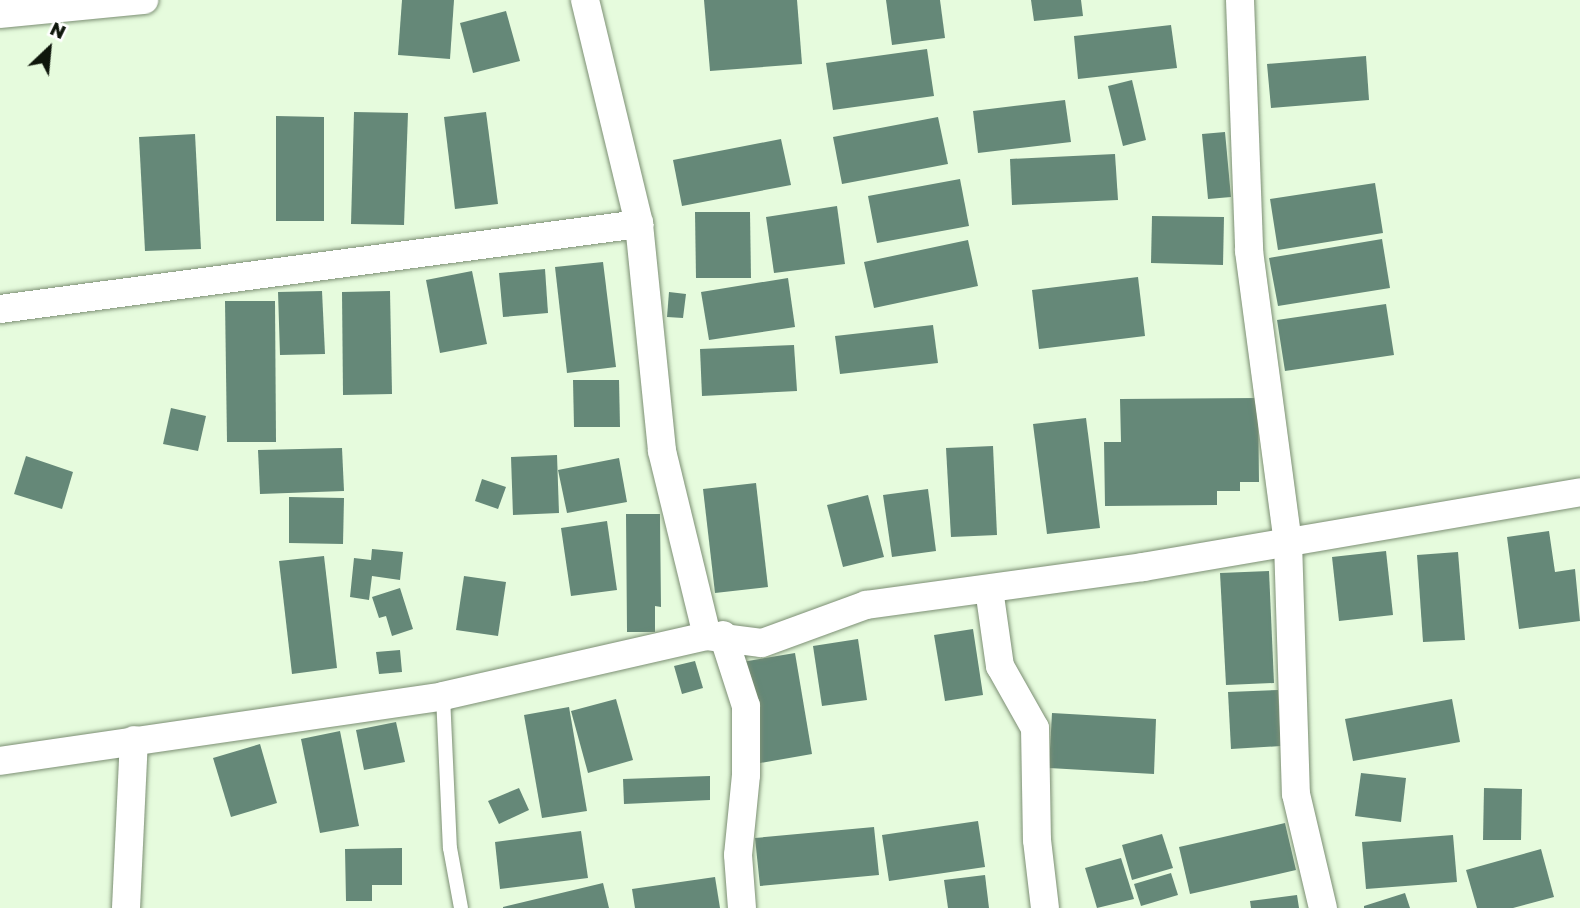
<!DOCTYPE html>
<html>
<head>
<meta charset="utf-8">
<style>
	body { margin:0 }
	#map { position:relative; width:1580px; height:908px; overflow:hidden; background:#e6fbdd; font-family:"Golos Text",sans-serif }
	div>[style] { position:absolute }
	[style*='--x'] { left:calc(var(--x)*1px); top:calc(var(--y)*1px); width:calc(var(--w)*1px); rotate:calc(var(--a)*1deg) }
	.building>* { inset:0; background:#658878 }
	.roads { filter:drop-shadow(0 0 2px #7c8f74) drop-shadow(0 0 2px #7c8f74) }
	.lane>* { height:14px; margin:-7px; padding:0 7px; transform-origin:7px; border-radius:7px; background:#fff }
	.street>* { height:28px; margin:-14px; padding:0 14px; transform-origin:14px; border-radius:14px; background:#fff }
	span { translate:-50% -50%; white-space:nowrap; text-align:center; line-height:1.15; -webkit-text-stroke:6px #fff; paint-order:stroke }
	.north { position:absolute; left:14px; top:14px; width:70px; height:70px; -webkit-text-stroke:5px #fff; paint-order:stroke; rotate:26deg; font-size:19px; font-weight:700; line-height:28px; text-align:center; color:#0f170c }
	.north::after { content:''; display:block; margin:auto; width:24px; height:32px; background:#0f170c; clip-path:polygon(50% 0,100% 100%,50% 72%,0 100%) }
</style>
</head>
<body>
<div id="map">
	<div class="building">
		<div style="clip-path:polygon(402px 0,454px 0,450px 59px,398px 55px)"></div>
		<div style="clip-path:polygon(704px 0,797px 0,802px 64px,710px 71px)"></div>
		<div style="clip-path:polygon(886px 0,940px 0,945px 38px,892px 45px)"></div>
		<div style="clip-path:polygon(1031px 0,1081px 0,1083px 16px,1034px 21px)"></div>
		<div style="clip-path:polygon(506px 11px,520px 61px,473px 73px,460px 23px)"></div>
		<div style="clip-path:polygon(1171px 25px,1177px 68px,1078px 79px,1074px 36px)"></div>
		<div style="clip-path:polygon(927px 49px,934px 96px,833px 110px,826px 63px)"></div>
		<div style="clip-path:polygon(1366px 56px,1369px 100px,1271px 108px,1267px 64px)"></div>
		<div style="clip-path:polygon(1132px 80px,1146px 140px,1123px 146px,1108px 86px)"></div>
		<div style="clip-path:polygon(1065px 100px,1071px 142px,978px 153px,973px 111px)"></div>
		<div style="clip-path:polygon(354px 112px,408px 113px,404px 225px,351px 224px)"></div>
		<div style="clip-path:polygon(486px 112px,498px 204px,455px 209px,444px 117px)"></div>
		<div style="clip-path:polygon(276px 116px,324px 117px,324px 221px,276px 221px)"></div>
		<div style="clip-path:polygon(938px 117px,948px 164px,842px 184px,833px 137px)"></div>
		<div style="clip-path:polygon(1225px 132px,1231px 197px,1208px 199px,1202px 134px)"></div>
		<div style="clip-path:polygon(195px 134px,201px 249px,145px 251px,139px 137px)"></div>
		<div style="clip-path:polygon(781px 139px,791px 185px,682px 206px,673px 160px)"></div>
		<div style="clip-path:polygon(1115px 154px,1118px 200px,1012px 205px,1010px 159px)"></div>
		<div style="clip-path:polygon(960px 179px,969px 226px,877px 243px,868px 196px)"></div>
		<div style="clip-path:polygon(1375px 183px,1383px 233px,1278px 250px,1270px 199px)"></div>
		<div style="clip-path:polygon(837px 206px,845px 264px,774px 273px,766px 217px)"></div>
		<div style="clip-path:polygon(695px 212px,750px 212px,751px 278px,696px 278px)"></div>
		<div style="clip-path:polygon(1152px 216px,1224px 217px,1223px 265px,1151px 263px)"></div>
		<div style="clip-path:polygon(1382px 239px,1390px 288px,1278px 306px,1269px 258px)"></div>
		<div style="clip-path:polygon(968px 240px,978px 286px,874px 308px,864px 262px)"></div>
		<div style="clip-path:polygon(603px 262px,616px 367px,567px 373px,555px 267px)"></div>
		<div style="clip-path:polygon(545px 269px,548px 313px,503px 317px,499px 273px)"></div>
		<div style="clip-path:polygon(472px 271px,487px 344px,440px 353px,426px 280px)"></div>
		<div style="clip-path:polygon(1138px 277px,1145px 336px,1039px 349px,1032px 290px)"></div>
		<div style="clip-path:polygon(788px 278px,795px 327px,709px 340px,701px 292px)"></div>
		<div style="clip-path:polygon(322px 291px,325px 354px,280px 355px,278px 292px)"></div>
		<div style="clip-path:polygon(390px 291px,392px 394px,343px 395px,342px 292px)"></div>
		<div style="clip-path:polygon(669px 292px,686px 294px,683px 318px,667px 317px)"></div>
		<div style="clip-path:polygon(225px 301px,275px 301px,276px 442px,227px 442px)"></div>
		<div style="clip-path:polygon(1386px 304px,1394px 355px,1285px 371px,1277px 320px)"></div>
		<div style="clip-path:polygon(933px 325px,938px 363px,840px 374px,835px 336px)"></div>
		<div style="clip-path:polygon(794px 345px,797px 391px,702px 396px,700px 349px)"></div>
		<div style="clip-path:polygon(573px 380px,619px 380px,620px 427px,574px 427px)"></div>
		<div style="clip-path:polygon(1258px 398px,1259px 482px,1240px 482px,1240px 491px,1217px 491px,1217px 505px,1105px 506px,1104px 442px,1121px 442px,1120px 399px)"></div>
		<div style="clip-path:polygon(171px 408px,206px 416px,198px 451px,163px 444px)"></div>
		<div style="clip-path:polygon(1086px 418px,1100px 528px,1047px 534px,1033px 424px)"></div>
		<div style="clip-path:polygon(993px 446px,997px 535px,951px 537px,946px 448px)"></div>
		<div style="clip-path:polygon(342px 448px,344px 491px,260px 494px,258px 450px)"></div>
		<div style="clip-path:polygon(557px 455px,559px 513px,513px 515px,511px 457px)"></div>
		<div style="clip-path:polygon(26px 456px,73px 472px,62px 509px,14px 494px)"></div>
		<div style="clip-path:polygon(619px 458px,627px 502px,567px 513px,558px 470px)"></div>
		<div style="clip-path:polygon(482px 479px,506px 487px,498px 509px,475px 501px)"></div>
		<div style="clip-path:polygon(756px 483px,768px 587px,715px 593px,703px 489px)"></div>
		<div style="clip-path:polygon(928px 489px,936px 551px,892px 557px,883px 495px)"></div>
		<div style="clip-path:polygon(868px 495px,884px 557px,843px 567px,827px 505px)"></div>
		<div style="clip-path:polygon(289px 497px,344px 498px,343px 544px,289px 543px)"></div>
		<div style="clip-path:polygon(626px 514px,660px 514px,661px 607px,655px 606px,655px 632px,627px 632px)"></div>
		<div style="clip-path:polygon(607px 521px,617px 590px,571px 596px,561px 528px)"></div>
		<div style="clip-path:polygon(1549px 531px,1555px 572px,1575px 569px,1580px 621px,1519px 629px,1507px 537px)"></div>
		<div style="clip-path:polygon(372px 549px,403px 552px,400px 580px,372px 576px,369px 600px,350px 597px,354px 558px,371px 560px)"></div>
		<div style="clip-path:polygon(1386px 551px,1393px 615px,1339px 621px,1332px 557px)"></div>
		<div style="clip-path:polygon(1458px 552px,1465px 640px,1423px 642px,1417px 555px)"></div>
		<div style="clip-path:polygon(324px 556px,337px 668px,292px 674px,279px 561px)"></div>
		<div style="clip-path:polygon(1269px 571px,1274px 683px,1226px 685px,1220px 573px)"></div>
		<div style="clip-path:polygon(464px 576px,506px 582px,498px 636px,456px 630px)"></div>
		<div style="clip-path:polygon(400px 588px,413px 629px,392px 636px,386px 616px,379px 618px,372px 597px)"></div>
		<div style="clip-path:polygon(973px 629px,983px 695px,945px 701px,934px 635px)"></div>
		<div style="clip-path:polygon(858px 639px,867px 700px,822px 706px,813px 646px)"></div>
		<div style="clip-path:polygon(400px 650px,402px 672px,379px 674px,376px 652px)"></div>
		<div style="clip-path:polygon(795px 653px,812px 754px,760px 763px,742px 662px)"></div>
		<div style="clip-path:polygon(695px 661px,703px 688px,682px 694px,674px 666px)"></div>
		<div style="clip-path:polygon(1278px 690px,1281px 746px,1231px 749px,1228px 692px)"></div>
		<div style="clip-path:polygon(616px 699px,633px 760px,588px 773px,571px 711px)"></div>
		<div style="clip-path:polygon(1452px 699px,1460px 742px,1353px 761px,1345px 719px)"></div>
		<div style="clip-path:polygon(569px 707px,587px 811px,542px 818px,524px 715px)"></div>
		<div style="clip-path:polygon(1052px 713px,1156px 719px,1154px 774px,1049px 768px)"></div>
		<div style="clip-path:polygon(396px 722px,405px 762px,364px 770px,356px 730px)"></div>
		<div style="clip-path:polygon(340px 731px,359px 826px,320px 833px,301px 739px)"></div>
		<div style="clip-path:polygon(260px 744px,277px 803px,231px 817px,213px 758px)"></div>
		<div style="clip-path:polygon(1361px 773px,1406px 778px,1401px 822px,1355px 816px)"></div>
		<div style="clip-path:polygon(710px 776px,710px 800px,624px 804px,623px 779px)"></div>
		<div style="clip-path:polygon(519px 788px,529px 810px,499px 824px,488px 801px)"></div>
		<div style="clip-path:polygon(1484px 788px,1522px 789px,1521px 840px,1483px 840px)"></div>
		<div style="clip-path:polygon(978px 821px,985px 867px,889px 881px,882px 835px)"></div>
		<div style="clip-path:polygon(1285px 823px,1296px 870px,1190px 894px,1179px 847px)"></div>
		<div style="clip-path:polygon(874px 827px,879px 875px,760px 886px,755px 838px)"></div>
		<div style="clip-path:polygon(581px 831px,588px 878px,500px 889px,495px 842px)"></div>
		<div style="clip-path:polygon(1162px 834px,1173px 868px,1132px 880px,1122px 845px)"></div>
		<div style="clip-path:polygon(1453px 835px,1457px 882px,1366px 889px,1362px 842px)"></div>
		<div style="clip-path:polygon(402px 848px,402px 885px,372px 885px,372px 901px,346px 901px,345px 849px)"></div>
		<div style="clip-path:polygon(1541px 849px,1554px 897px,1513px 908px,1477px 908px,1466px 870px)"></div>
		<div style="clip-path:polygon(1121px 858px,1134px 899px,1097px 908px,1085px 868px)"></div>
		<div style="clip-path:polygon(1171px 873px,1178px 895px,1141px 906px,1134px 884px)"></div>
		<div style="clip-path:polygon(985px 875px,989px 908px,948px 908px,944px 880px)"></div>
		<div style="clip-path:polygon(715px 877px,720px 908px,635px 908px,632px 889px)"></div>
		<div style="clip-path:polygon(603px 883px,609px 908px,503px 908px,503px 907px)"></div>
		<div style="clip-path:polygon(1405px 893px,1410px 908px,1364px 908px,1364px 906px)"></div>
		<div style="clip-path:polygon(1297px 895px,1299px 908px,1251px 908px,1250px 901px)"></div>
	</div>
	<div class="roads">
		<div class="lane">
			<div style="--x:443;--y:696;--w:152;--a:87.4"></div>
			<div style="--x:450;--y:848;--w:61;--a:79.6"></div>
		</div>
		<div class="street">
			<div style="--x:585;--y:0;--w:230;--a:76.4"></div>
			<div style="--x:639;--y:224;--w:228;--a:84.2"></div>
			<div style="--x:662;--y:451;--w:190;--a:76.3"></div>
			<div style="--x:1240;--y:0;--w:251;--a:87.9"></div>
			<div style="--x:1249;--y:251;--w:294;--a:82.4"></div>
			<div style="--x:1288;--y:542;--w:252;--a:88.2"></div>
			<div style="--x:1296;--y:794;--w:117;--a:76.7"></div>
			<div style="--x:0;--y:14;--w:145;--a:-5.6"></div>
			<div style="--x:0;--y:309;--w:645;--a:-7.58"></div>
			<div style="--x:989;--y:589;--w:78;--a:81.9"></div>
			<div style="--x:1000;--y:666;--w:71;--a:60.6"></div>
			<div style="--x:1035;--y:728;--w:112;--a:89"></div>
			<div style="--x:1037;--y:840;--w:68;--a:83.3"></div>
			<div style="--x:723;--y:635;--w:75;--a:72.1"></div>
			<div style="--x:746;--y:706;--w:69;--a:90"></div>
			<div style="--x:746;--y:775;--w:80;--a:95.7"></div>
			<div style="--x:738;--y:855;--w:53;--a:85.7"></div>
			<div style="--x:0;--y:761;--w:448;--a:-8.3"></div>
			<div style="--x:443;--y:696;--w:271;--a:-12.8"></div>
			<div style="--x:707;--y:636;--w:55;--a:7.3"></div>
			<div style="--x:762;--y:643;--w:111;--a:-20.1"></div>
			<div style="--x:866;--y:605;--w:280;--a:-7.8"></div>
			<div style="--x:1143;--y:567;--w:443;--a:-9.7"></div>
			<div style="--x:126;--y:908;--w:168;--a:-87.3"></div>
		</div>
	</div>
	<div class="north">N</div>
</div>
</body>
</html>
